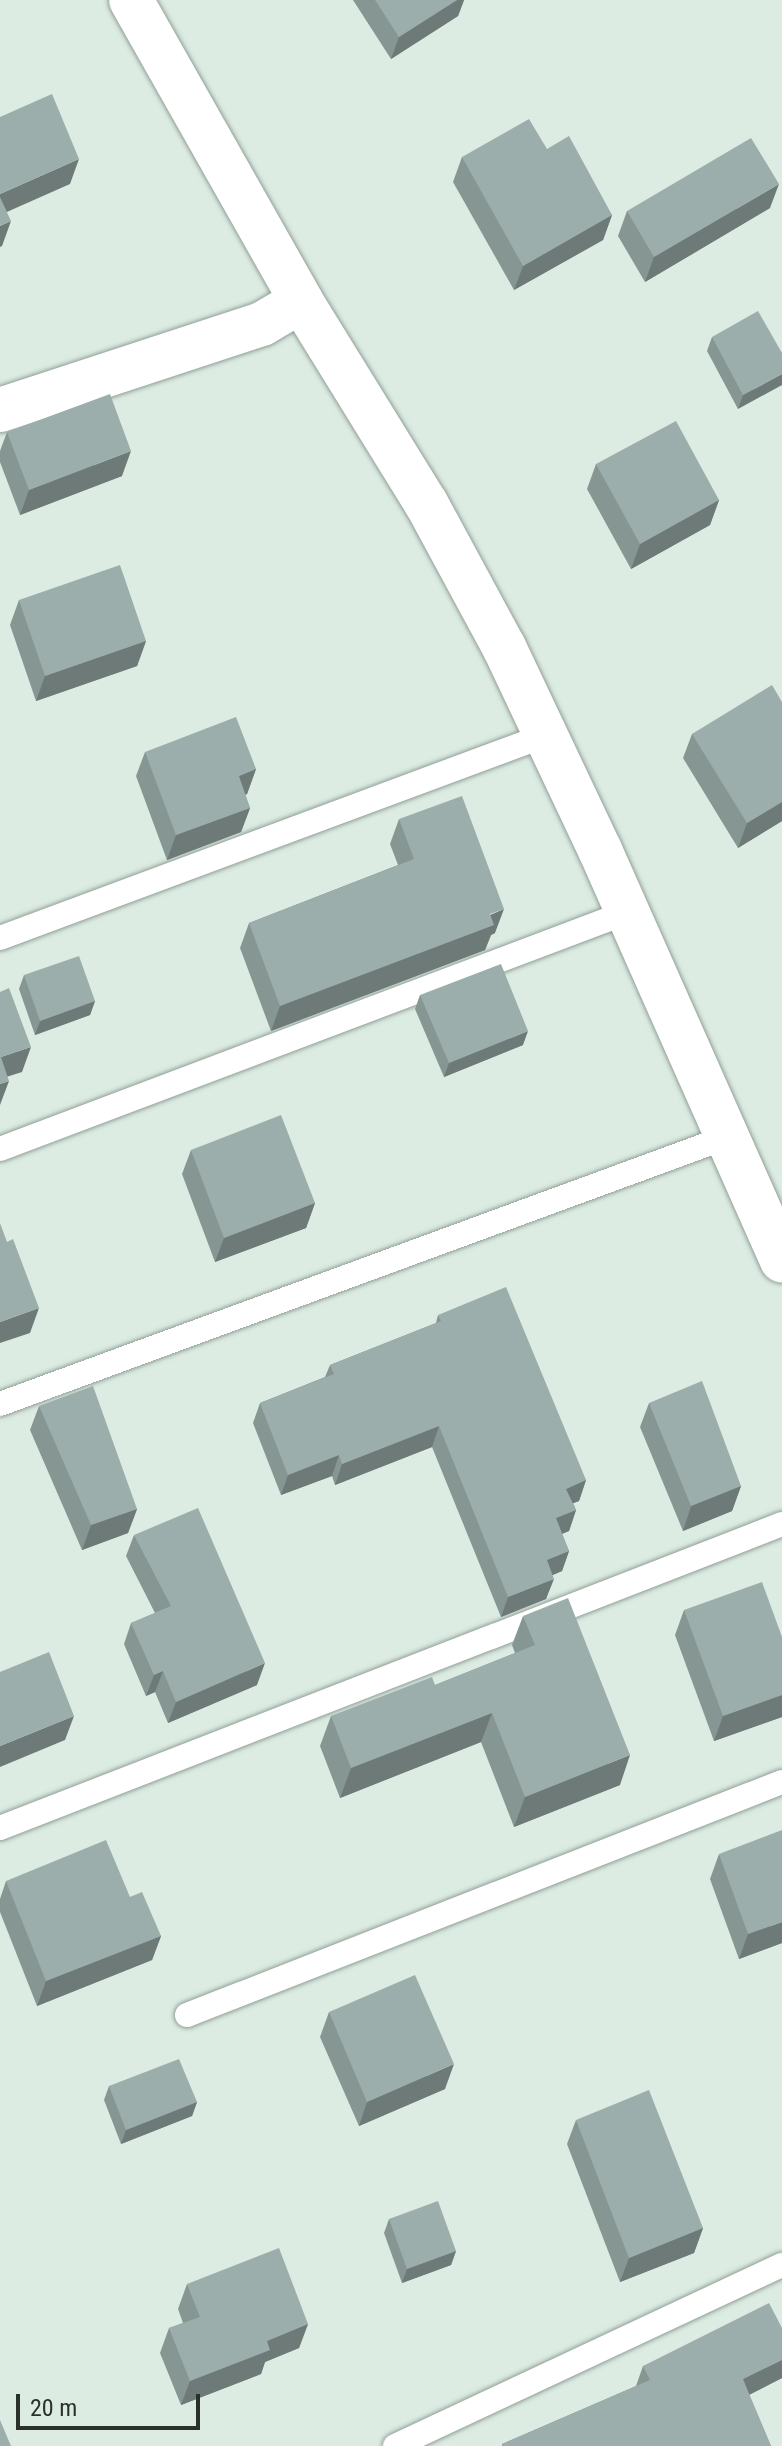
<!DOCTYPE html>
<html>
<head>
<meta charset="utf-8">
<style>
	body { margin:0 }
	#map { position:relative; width:782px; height:2446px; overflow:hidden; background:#dcece3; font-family:"Roboto Condensed",sans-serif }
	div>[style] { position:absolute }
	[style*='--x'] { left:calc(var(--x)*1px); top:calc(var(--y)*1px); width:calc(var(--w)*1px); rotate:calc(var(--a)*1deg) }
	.roads { filter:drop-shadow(0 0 2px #919f97) drop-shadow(0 0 2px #919f97) }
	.service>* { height:24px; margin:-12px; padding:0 12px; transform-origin:12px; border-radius:12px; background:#fff }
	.minor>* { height:44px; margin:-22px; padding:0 22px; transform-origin:22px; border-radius:22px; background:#fff }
	.tertiary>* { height:44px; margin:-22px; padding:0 22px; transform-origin:22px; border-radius:22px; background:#fff }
	.wall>* { inset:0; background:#869693 }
	.shaded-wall>* { inset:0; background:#6d7a78 }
	.building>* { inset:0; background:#9caeab }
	span { translate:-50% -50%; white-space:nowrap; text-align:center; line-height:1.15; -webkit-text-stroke:7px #dcece3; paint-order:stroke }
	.scale { position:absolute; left:16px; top:2394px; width:184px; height:36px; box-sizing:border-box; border:4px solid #2a312d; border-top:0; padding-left:10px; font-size:24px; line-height:28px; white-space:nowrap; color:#2a312d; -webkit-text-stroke:6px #dcece3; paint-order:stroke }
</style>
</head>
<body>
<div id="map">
	<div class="roads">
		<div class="service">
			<div style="--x:0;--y:938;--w:583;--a:-20.39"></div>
			<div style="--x:0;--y:1149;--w:671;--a:-20.68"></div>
			<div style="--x:0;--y:1404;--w:778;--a:-20.16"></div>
			<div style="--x:0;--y:1828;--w:839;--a:-21.24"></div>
			<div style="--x:187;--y:2015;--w:639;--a:-21.39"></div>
			<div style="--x:395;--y:2446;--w:427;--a:-25.1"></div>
		</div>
		<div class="minor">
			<div style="--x:0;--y:410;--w:276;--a:-18.2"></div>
			<div style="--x:262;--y:324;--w:45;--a:-30.5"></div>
		</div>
		<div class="tertiary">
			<div style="--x:131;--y:0;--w:346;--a:60.5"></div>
			<div style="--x:301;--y:301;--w:238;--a:58.3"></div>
			<div style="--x:426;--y:503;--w:164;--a:61.6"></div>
			<div style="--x:504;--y:647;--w:225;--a:64.7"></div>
			<div style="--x:600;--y:850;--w:449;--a:66.1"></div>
		</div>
	</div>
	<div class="wall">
		<div style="clip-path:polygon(353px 0,464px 0,458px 16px,391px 59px)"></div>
		<div style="clip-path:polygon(547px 149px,612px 215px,603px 240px,514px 290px,453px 182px,462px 157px)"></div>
		<div style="clip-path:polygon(770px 208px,645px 282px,618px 236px,627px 211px)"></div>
		<div style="clip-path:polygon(712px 337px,782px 353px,738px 409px,707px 351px)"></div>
		<div style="clip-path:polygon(7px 432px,122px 476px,20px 515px,0 462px,0 451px)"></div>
		<div style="clip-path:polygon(596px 464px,719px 500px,710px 525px,631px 569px,587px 489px)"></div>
		<div style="clip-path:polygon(19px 600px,146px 641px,137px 666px,36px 701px,10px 625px)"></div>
		<div style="clip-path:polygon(782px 702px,782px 821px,738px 848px,683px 758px,692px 734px)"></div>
		<div style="clip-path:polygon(145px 752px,256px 769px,247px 794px,245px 795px,250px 808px,241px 832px,167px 860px,136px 776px)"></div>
		<div style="clip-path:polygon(399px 819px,495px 933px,491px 935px,485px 950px,271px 1031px,240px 948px,249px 923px,398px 865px,390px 844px)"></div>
		<div style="clip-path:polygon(24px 975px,95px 1001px,90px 1015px,35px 1035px,19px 989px)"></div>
		<div style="clip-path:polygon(420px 995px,523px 1045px,444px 1077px,415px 1009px)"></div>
		<div style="clip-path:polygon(191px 1150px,315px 1203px,306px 1228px,215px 1262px,182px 1174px)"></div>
		<div style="clip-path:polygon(438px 1315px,586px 1480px,579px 1501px,573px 1503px,576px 1510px,569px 1531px,562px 1534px,569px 1551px,562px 1571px,552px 1575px,546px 1599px,501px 1617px,432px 1447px,335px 1485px,332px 1476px,281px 1495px,253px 1423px,260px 1403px,325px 1377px,330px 1365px,436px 1323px)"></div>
		<div style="clip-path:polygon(649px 1403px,741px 1486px,732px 1511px,683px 1531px,640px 1427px)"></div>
		<div style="clip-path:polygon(39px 1406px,137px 1509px,128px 1533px,82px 1550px,30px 1430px)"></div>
		<div style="clip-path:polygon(134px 1535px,257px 1685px,168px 1723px,155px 1692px,146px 1696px,124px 1644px,131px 1623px,155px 1613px,126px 1556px)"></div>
		<div style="clip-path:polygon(684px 1610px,782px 1637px,782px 1717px,714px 1741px,675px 1635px)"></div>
		<div style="clip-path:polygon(523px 1616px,620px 1785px,514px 1827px,481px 1742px,340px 1798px,320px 1746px,331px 1716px,435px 1685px,515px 1653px,512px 1645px)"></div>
		<div style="clip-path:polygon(719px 1854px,782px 1943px,739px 1959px,710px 1879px)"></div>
		<div style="clip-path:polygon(6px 1881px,130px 1897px,161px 1936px,152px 1960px,37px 2006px,0 1912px,0 1899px)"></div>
		<div style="clip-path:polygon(329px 2012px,445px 2089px,359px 2126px,320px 2037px)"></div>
		<div style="clip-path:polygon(109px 2086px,197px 2102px,192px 2116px,121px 2144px,104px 2100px)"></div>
		<div style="clip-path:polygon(576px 2120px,703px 2228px,694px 2253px,620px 2282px,567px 2144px)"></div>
		<div style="clip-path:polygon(389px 2219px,456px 2251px,451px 2265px,402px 2283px,384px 2233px)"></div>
		<div style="clip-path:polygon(187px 2284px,308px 2324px,299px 2348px,265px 2362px,261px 2374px,181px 2405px,160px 2353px,169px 2328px,183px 2323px,178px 2309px)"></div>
		<div style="clip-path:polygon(782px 2328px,782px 2378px,749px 2395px,771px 2446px,502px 2446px,502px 2444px,636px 2386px,643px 2366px)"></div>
	</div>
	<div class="shaded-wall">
		<div style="clip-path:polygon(457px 0,464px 0,458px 16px,391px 59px,399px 37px)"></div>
		<div style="clip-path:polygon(79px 159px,70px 184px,0 215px,0 194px)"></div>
		<div style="clip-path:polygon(779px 184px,770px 208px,645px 282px,654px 257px)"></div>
		<div style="clip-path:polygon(612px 215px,603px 240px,514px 290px,523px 266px)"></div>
		<div style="clip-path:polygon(11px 221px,2px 246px,0 247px,0 226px)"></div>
		<div style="clip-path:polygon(782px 374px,782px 385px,738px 409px,743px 395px)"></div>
		<div style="clip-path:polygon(131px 451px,122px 476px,20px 515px,29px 490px)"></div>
		<div style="clip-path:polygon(719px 500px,710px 525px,631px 569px,640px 544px)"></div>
		<div style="clip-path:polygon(146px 641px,137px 666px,36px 701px,45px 676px)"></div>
		<div style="clip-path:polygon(256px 769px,247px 794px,230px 800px,239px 776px)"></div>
		<div style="clip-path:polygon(782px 802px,782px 821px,738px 848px,747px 823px)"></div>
		<div style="clip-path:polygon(250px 808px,241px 832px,167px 860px,176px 835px)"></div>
		<div style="clip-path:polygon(504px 909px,495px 933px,491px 935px,485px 950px,271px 1031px,280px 1006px)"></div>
		<div style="clip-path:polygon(95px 1001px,90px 1015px,35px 1035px,40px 1021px)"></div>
		<div style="clip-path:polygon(528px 1031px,523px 1045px,444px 1077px,449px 1063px)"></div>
		<div style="clip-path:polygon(31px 1047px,22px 1072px,0 1079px,1px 1057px)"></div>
		<div style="clip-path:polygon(9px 1081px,0 1105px,0 1084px)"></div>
		<div style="clip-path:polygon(315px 1203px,306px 1228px,215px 1262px,224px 1238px)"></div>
		<div style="clip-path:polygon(39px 1308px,30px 1333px,0 1343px,0 1322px)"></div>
		<div style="clip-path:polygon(439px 1426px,432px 1447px,335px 1485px,342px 1464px)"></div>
		<div style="clip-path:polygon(339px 1455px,332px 1476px,281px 1495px,288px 1475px)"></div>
		<div style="clip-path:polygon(586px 1480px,579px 1501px,559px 1509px,566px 1489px)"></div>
		<div style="clip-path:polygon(741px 1486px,732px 1511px,683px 1531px,691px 1506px)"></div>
		<div style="clip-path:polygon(137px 1509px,128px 1533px,82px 1550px,91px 1525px)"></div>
		<div style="clip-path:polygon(576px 1510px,569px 1531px,549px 1539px,556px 1518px)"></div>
		<div style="clip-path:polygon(569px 1551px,562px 1571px,539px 1581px,547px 1560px)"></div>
		<div style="clip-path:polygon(554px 1579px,546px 1599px,501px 1617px,508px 1597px)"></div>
		<div style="clip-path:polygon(265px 1663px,257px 1685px,168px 1723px,176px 1702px)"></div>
		<div style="clip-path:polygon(163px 1671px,155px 1692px,146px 1696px,154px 1675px)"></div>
		<div style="clip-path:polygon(782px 1695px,782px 1717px,714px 1741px,723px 1716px)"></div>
		<div style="clip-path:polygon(492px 1713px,481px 1742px,340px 1798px,351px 1768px)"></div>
		<div style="clip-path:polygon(74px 1716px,65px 1740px,0 1767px,0 1746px)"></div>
		<div style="clip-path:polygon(630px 1755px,620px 1785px,514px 1827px,525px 1797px)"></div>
		<div style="clip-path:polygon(782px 1922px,782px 1943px,739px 1959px,748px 1934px)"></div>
		<div style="clip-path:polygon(161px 1936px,152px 1960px,37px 2006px,46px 1981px)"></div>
		<div style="clip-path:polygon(454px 2064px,445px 2089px,359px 2126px,367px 2102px)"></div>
		<div style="clip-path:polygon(197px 2102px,192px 2116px,121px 2144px,126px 2130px)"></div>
		<div style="clip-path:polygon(703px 2228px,694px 2253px,620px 2282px,629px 2258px)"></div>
		<div style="clip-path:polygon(456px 2251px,451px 2265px,402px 2283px,407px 2269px)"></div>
		<div style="clip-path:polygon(308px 2324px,299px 2348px,265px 2362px,261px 2374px,181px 2405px,190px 2381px,267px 2341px)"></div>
		<div style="clip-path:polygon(782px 2360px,782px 2378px,735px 2402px,743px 2379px)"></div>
	</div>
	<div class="building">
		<div style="clip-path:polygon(375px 0,457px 0,399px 37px)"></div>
		<div style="clip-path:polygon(52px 94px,79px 159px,0 194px,0 117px)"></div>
		<div style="clip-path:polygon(529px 119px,547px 149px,569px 136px,612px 215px,523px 266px,462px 157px)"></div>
		<div style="clip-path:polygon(751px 138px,779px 184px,654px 257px,627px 211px)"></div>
		<div style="clip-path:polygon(0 197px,11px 221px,0 226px)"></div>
		<div style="clip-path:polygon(758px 311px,782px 353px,782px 374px,743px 395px,712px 337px)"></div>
		<div style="clip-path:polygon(110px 394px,131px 451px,29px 490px,7px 432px)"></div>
		<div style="clip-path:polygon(676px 421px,719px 500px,640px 544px,596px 464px)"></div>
		<div style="clip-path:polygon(120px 565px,146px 641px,45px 676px,19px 600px)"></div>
		<div style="clip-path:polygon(772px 685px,782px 702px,782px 802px,747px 823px,692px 734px)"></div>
		<div style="clip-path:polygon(236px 717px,256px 769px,239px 776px,250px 808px,176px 835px,145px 752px)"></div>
		<div style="clip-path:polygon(462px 796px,504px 909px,490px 914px,494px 925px,280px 1006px,249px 923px,414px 859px,399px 819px)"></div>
		<div style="clip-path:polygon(79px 956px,95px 1001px,40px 1021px,24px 975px)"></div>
		<div style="clip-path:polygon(501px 964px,528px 1031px,449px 1063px,420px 995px)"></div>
		<div style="clip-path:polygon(9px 988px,31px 1047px,1px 1057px,9px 1081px,0 1084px,0 992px)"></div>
		<div style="clip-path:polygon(281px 1115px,315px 1203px,224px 1238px,191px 1150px)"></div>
		<div style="clip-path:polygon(0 1223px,7px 1242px,13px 1239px,39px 1308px,0 1322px)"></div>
		<div style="clip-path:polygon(506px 1287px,586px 1480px,566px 1489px,576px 1510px,556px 1518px,569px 1551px,547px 1560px,554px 1579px,508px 1597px,439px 1426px,342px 1464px,339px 1455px,288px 1475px,260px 1403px,334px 1374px,330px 1365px,441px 1321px,438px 1315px)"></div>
		<div style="clip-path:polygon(702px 1381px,741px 1486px,691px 1506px,649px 1403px)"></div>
		<div style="clip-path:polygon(93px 1386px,137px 1509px,91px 1525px,39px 1406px)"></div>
		<div style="clip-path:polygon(198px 1508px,265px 1663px,176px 1702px,163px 1671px,154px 1675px,131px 1623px,171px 1606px,134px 1535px)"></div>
		<div style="clip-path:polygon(762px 1582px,782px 1637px,782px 1695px,723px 1716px,684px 1610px)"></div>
		<div style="clip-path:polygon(568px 1598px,630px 1755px,525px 1797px,492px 1713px,351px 1768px,331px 1716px,432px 1677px,435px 1685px,535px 1645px,523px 1616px)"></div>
		<div style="clip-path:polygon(49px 1652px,74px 1716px,0 1746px,0 1672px)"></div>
		<div style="clip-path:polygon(782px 1830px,782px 1922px,748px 1934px,719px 1854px)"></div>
		<div style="clip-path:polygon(106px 1840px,130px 1897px,142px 1892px,161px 1936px,46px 1981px,6px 1881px)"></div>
		<div style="clip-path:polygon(415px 1975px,454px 2064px,367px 2102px,329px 2012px)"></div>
		<div style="clip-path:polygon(179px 2059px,197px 2102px,126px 2130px,109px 2086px)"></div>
		<div style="clip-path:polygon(649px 2090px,703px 2228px,629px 2258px,576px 2120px)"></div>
		<div style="clip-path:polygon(438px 2201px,456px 2251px,407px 2269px,389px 2219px)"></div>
		<div style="clip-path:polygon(279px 2248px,308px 2324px,267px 2341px,270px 2350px,190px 2381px,169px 2328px,200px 2317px,187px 2284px)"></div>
		<div style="clip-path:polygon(769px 2303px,782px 2328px,782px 2360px,743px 2379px,771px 2446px,503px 2446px,502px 2444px,650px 2380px,643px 2366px)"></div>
		<div style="clip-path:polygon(0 2420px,11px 2446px,0 2446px)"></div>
	</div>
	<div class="scale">20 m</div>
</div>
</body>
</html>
